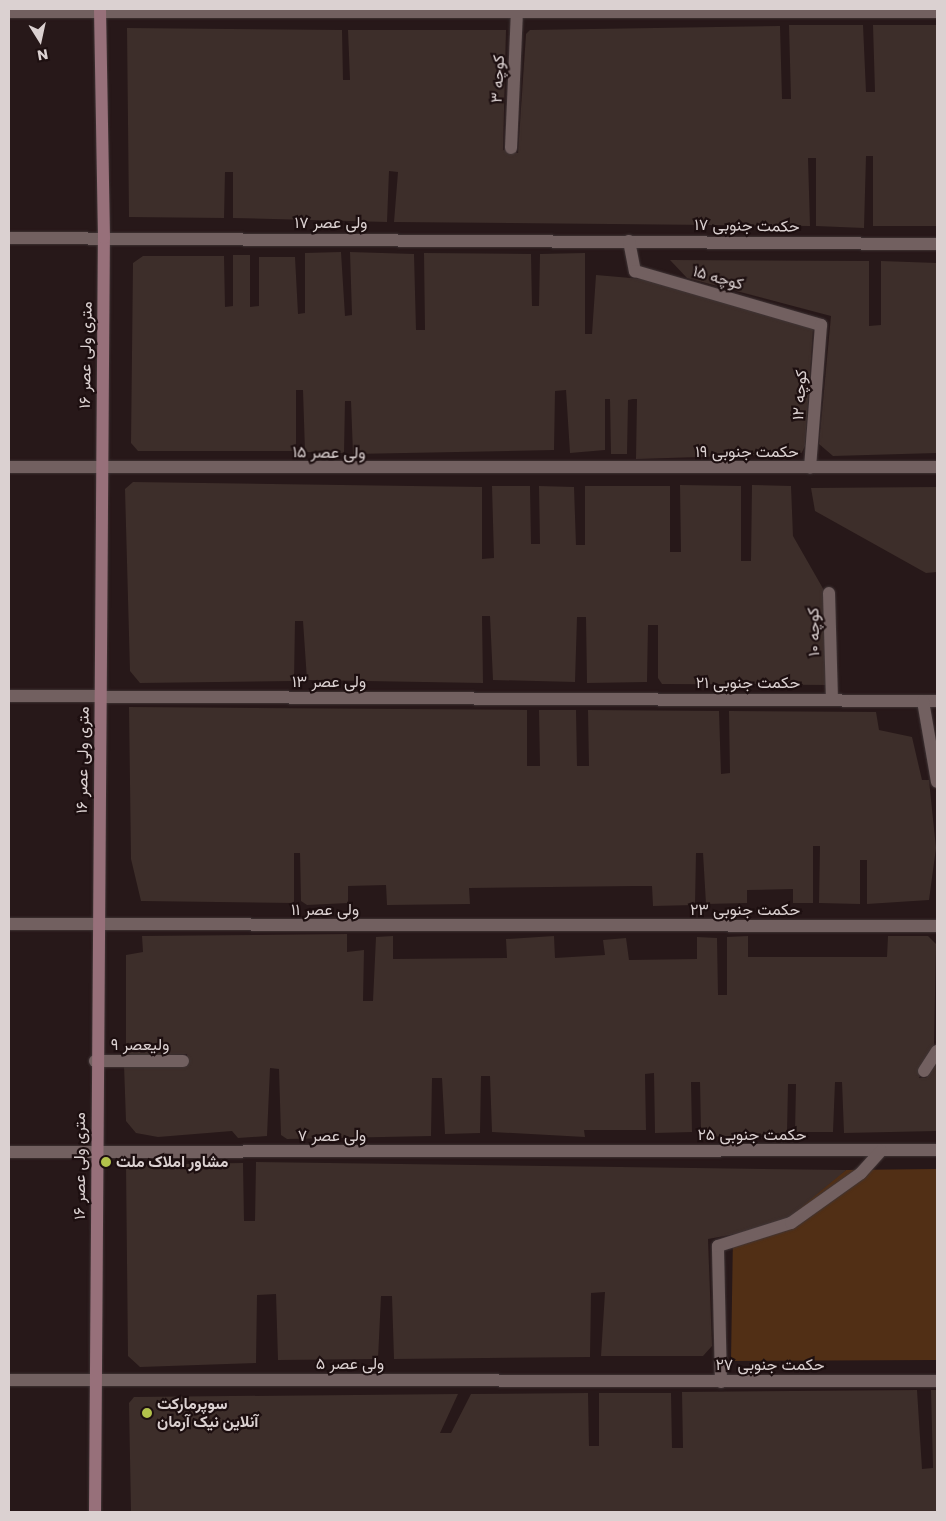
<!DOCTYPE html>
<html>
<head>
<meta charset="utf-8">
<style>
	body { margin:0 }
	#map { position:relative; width:946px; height:1521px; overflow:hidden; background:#271819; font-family:Poppins,Vazirmatn,sans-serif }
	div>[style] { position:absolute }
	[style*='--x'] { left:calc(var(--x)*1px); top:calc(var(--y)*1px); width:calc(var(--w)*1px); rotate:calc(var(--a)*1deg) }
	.green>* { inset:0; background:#512f15 }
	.building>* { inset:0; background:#3d2e2a }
	.roads { filter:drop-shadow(0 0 1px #403536) drop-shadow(0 0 1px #403536) }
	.lane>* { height:12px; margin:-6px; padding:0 6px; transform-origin:6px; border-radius:6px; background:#726060 }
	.street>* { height:12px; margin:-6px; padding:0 6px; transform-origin:6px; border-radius:6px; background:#726060 }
	.secondary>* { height:12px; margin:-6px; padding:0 6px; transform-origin:6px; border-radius:6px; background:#97707a }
	.dots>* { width:14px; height:14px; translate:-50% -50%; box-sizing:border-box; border:2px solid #1d0f10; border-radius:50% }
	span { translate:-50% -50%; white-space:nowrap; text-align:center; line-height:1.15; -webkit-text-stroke:4.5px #1d0f10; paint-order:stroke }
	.street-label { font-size:16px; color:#dbd1d1 }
	.poi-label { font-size:16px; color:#dbd1d1; font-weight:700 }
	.left { translate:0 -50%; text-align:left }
	.frame { position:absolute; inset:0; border:10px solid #dbd1d1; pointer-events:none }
	.north { position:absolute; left:15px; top:15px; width:50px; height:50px; -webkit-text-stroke:4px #1d0f10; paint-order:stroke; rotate:170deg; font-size:14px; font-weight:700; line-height:20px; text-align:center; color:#dbd1d1 }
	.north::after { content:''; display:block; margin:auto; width:18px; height:22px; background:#dbd1d1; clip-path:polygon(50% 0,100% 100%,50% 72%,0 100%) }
</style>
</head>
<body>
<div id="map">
	<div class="green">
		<div style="clip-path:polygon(937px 1169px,937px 1360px,731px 1361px,733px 1235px,768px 1228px,846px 1170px)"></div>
	</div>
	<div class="building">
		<div style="clip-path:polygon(789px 25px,863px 25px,866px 92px,875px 92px,873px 25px,937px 25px,937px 226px,873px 226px,873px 156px,866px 156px,864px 228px,816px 226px,816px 158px,808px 158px,810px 226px,394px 222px,398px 172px,389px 171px,387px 222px,233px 218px,233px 172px,225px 172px,224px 218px,129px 217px,127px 28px,342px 30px,343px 80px,350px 80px,348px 30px,506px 30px,503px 150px,518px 153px,526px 34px,530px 30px,780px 26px,782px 99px,791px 99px)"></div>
		<div style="clip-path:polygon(341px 252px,345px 316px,352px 315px,350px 252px,414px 254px,416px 330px,425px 330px,424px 253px,531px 254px,532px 306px,539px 306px,540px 254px,585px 253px,585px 334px,592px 334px,596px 275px,642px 279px,813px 329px,805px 446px,801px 454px,636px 459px,637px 399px,633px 399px,628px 400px,627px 454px,611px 454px,610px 399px,605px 399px,605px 450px,570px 453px,566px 390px,555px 391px,554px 450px,353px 454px,351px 401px,345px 401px,344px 453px,305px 452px,303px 390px,296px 390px,296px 451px,138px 451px,131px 443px,133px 263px,143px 256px,224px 256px,225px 307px,233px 306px,233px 255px,250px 255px,250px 307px,259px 306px,259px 257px,295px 257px,298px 314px,305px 313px,305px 253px)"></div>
		<div style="clip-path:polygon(670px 260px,869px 261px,869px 326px,881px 325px,881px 261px,937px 263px,937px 453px,833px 456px,819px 444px,831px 316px,687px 278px)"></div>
		<div style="clip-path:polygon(133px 482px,482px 487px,482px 559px,494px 558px,492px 486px,530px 486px,531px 544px,540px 544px,539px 486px,574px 487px,576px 545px,585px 545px,585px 486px,670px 486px,670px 552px,681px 552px,680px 485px,741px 486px,741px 561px,751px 561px,752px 485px,791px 486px,793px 536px,825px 592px,828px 685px,662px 684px,658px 678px,658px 625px,648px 625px,647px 682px,587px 683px,586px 617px,577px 617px,575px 682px,493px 680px,490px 616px,482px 616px,483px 683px,307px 680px,303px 621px,295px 621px,294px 681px,140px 683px,130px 671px,125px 489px)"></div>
		<div style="clip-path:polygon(937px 487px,937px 572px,926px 573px,815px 511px,811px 488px)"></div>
		<div style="clip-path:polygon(129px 707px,527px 710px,527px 766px,540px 766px,539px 710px,576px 710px,577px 766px,589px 766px,588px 710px,719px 711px,721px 774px,730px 773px,729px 711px,876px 712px,879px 730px,912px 737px,922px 780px,929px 780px,936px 848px,929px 900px,867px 904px,867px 860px,860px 860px,860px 904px,819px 903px,820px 846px,813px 846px,813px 903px,793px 903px,793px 889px,747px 890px,747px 903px,706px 904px,703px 853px,696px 853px,695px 905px,653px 906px,652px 886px,635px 886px,469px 888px,470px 904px,387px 905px,386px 885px,348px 886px,348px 903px,307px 905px,301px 901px,300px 853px,294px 853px,294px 903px,141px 901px,131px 859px)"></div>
		<div style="clip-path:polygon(347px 934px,347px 952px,364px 950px,363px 1001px,373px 1001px,376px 937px,393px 936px,393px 959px,507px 958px,506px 939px,554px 936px,555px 958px,605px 955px,603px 940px,626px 938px,629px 960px,697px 959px,697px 937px,717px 938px,718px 995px,727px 995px,727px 937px,748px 936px,748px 957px,887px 957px,888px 936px,928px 936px,936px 944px,934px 1046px,919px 1078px,926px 1078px,937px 1062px,937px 1131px,844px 1133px,842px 1082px,835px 1082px,833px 1132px,795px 1132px,796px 1084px,788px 1084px,787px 1133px,708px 1137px,701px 1131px,700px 1082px,691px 1082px,692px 1132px,655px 1133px,654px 1073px,645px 1074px,646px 1130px,584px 1130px,585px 1137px,492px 1132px,490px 1076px,481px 1076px,480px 1133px,445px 1134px,442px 1078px,432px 1078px,431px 1136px,287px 1139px,281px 1135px,279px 1069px,270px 1068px,267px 1136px,238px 1138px,232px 1131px,158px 1137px,136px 1133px,126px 1121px,124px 1065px,188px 1064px,187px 1054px,132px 1056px,126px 1051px,126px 955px,143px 952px,142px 936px)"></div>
		<div style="clip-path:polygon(256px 1162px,695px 1168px,846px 1170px,786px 1220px,768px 1228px,708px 1239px,712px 1346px,703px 1356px,601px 1356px,605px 1292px,591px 1293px,590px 1357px,394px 1359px,392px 1296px,381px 1296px,378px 1359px,278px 1360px,276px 1294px,257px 1295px,256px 1363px,140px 1367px,128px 1356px,126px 1165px,243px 1163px,244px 1221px,255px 1221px)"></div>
		<div style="clip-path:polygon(917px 1390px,922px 1469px,933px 1468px,931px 1390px,937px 1390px,937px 1512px,131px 1512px,129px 1403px,134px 1397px,458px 1394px,440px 1433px,451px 1433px,471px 1394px,588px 1393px,589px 1446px,599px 1446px,599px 1393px,671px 1393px,672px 1448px,683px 1448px,682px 1392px)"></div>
	</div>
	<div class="roads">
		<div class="lane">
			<div style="--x:511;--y:148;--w:139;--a:-87.5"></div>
			<div style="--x:95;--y:1061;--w:88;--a:0"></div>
		</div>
		<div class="street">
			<div style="--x:9;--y:12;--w:928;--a:0"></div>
			<div style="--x:9;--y:238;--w:928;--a:0.37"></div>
			<div style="--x:629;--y:241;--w:31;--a:79"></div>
			<div style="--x:635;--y:271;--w:194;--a:16.2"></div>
			<div style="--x:821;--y:325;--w:143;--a:94.4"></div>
			<div style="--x:9;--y:467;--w:928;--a:0"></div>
			<div style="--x:829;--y:593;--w:107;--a:88.4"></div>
			<div style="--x:9;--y:696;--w:928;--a:0.31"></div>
			<div style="--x:923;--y:701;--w:82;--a:80.2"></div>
			<div style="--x:9;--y:924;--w:928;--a:0.12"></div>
			<div style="--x:924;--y:1071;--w:24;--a:-57"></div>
			<div style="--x:9;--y:1152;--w:928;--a:-0.12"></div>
			<div style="--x:9;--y:1380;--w:928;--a:0.06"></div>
			<div style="--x:721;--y:1382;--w:136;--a:-91.3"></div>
			<div style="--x:718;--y:1246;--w:77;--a:-17.5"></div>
			<div style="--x:791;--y:1223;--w:86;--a:-35.5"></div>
			<div style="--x:861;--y:1173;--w:30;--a:-48"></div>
		</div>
		<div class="secondary">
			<div style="--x:95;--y:1512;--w:1274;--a:-89.6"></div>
			<div style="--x:104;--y:238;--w:229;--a:-91"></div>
		</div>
	</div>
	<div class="dots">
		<div style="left:106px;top:1162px;background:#b3c24b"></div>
		<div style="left:147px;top:1413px;background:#b3c24b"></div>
	</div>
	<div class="street-label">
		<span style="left:498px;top:79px;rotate:-87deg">کوچه ۳</span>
		<span style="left:331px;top:223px">ولی عصر ۱۷</span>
		<span style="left:747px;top:226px;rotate:1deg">حکمت جنوبی ۱۷</span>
		<span style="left:718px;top:278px;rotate:16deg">کوچه ۱۵</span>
		<span style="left:86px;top:355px;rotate:-89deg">۱۶ متری ولی عصر</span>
		<span style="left:800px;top:395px;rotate:-86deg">کوچه ۱۲</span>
		<span style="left:747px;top:452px">حکمت جنوبی ۱۹</span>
		<span style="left:329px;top:453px;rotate:1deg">ولی عصر ۱۵</span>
		<span style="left:814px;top:632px;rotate:-91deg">کوچه ۱۰</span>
		<span style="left:329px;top:682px">ولی عصر ۱۳</span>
		<span style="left:748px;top:683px">حکمت جنوبی ۲۱</span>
		<span style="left:83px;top:760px;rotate:-89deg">۱۶ متری ولی عصر</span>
		<span style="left:325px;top:910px">ولی عصر ۱۱</span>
		<span style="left:745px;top:910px">حکمت جنوبی ۲۳</span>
		<span style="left:140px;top:1045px">ولیعصر ۹</span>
		<span style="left:752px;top:1135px">حکمت جنوبی ۲۵</span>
		<span style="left:332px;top:1136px">ولی عصر ۷</span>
		<span style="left:80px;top:1166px;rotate:-90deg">۱۶ متری ولی عصر</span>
		<span style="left:350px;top:1364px">ولی عصر ۵</span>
		<span style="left:770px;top:1365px">حکمت جنوبی ۲۷</span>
	</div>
	<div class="poi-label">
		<span class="left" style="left:116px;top:1162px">مشاور املاک ملت</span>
		<span class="left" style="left:157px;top:1413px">سوپرمارکت<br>آنلاین نیک آرمان</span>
	</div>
	<div class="frame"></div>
	<div class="north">N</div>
</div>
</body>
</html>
